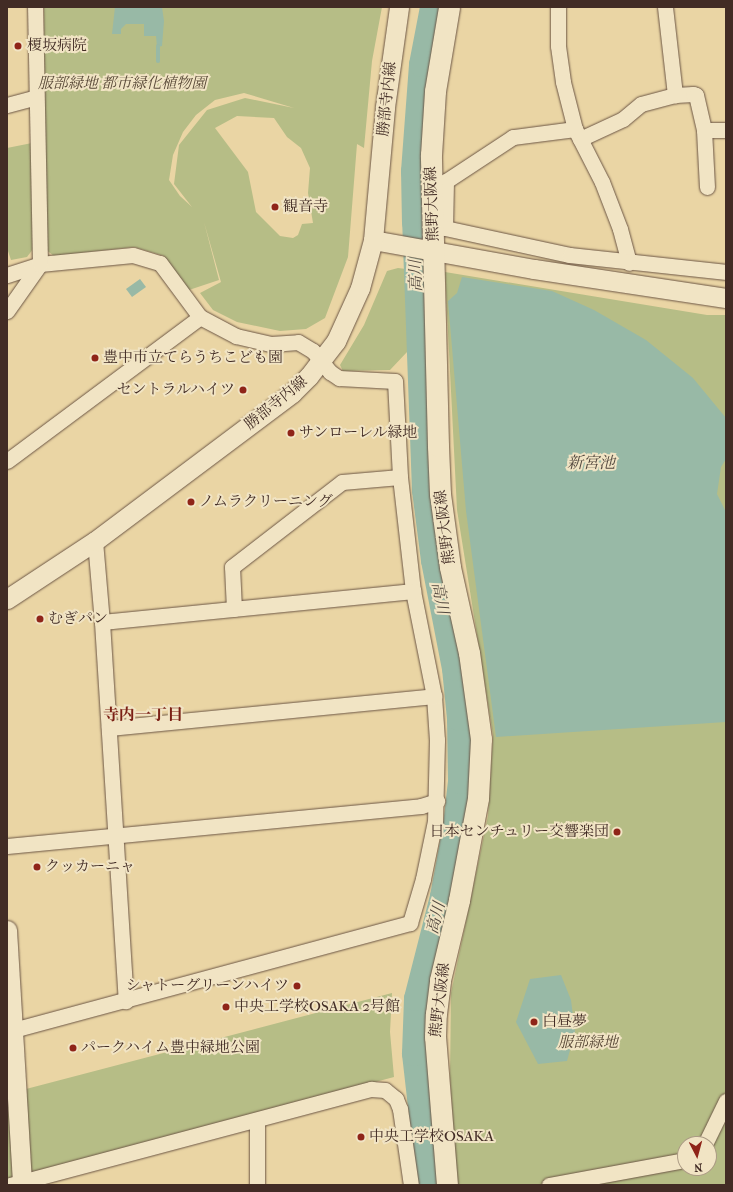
<!DOCTYPE html>
<html>
<head>
<meta charset="utf-8">
<style>
	body { margin:0 }
	#map { position:relative; width:733px; height:1192px; overflow:hidden; background:#ead5a4; font-family:"IM FELL French Canon","Noto Serif JP",serif }
	div>[style] { position:absolute }
	[style*='--x'] { left:calc(var(--x)*1px); top:calc(var(--y)*1px); width:calc(var(--w)*1px); rotate:calc(var(--a)*1deg) }
	.green>* { inset:0; background:#b6bd86 }
	.water>* { inset:0; background:#98b9a6 }
	.stream>* { height:4px; margin:-2px; padding:0 2px; transform-origin:2px; border-radius:2px; background:#98b9a6 }
	.river>* { height:25px; margin:-12.5px; padding:0 12.5px; transform-origin:12.5px; border-radius:12.5px; background:#98b9a6 }
	.roads { filter:drop-shadow(0 0 1px #6c5645) drop-shadow(0 0 1px #6c5645) }
	.minor>* { height:15px; margin:-7.5px; padding:0 7.5px; transform-origin:7.5px; border-radius:7.5px; background:#f1e4c4 }
	.tertiary>* { height:19px; margin:-9.5px; padding:0 9.5px; transform-origin:9.5px; border-radius:9.5px; background:#f1e4c4 }
	.secondary>* { height:21px; margin:-10.5px; padding:0 10.5px; transform-origin:10.5px; border-radius:10.5px; background:#f1e4c4 }
	.dots>* { width:11px; height:11px; translate:-50% -50%; box-sizing:border-box; border:2px solid #f1e4c4; border-radius:50% }
	span { translate:-50% -50%; white-space:nowrap; text-align:center; line-height:1.15; -webkit-text-stroke:4px #f1e4c4; paint-order:stroke }
	.poi-label { font-size:15px; color:#422c25 }
	.left { translate:0 -50%; text-align:left }
	.right { translate:-100% -50%; text-align:right }
	.park-label { font-size:15px; color:#594938; font-style:italic }
	.street-label { font-size:15px; color:#422c25 }
	.water-label { font-size:16px; color:#53483f; font-style:italic }
	.neighbourhood-label { font-size:16px; color:#7a1f14; font-weight:700 }
	.frame { position:absolute; inset:0; border:8px solid #422c25; pointer-events:none }
	.north { position:absolute; left:677px; top:1136px; width:40px; height:40px; box-sizing:border-box; background:#f1e4c4; border:1px solid #ab9a84; border-radius:50%; rotate:174deg; font-size:11px; font-weight:700; line-height:16px; text-align:center; color:#422c25 }
	.north::after { content:''; display:block; margin:auto; width:14px; height:18px; background:#8f2418; clip-path:polygon(50% 0,100% 100%,50% 72%,0 100%) }
</style>
</head>
<body>
<div id="map">
	<div class="green">
		<div style="clip-path:polygon(evenodd,44px 7px,382px 7px,372px 61px,364px 148px,357px 144px,348px 257px,325px 318px,306px 329px,280px 331px,237px 322px,213px 310px,200px 293px,221px 282px,204px 222px,219px 280px,189px 290px,164px 256px,134px 247px,54px 256px,45px 249px,44px 7px,244px 93px,294px 108px,245px 98px,207px 110px,179px 145px,174px 184px,192px 207px,180px 196px,169px 180px,173px 155px,183px 132px,196px 115px,215px 100px,244px 93px,44px 7px,237px 116px,274px 118px,287px 137px,301px 148px,310px 168px,308px 193px,313px 223px,302px 224px,298px 235px,293px 238px,280px 236px,256px 212px,248px 172px,215px 128px,237px 116px)"></div>
		<div style="clip-path:polygon(32px 143px,33px 249px,27px 257px,11px 260px,7px 248px,7px 148px)"></div>
		<div style="clip-path:polygon(398px 268px,406px 269px,409px 284px,407px 352px,390px 370px,343px 371px,340px 365px,364px 325px,387px 271px)"></div>
		<div style="clip-path:polygon(evenodd,445px 272px,707px 315px,726px 315px,726px 1185px,457px 1185px,450px 1078px,451px 993px,488px 816px,493px 735px,457px 510px,445px 272px,685px 1144px,709px 1144px,709px 1168px,685px 1168px,685px 1144px)"></div>
		<div style="clip-path:polygon(392px 993px,390px 1032px,394px 1077px,7px 1179px,7px 1094px)"></div>
	</div>
	<div class="water">
		<div style="clip-path:polygon(115px 7px,162px 7px,164px 21px,162px 46px,157px 47px,156px 36px,144px 36px,144px 24px,126px 24px,121px 29px,121px 34px,112px 34px)"></div>
		<div style="clip-path:polygon(462px 277px,552px 291px,594px 310px,646px 340px,693px 378px,726px 418px,726px 459px,721px 467px,717px 494px,726px 512px,726px 722px,496px 737px,466px 511px,448px 301px,457px 293px)"></div>
		<div style="clip-path:polygon(140px 279px,146px 287px,132px 297px,126px 289px)"></div>
		<div style="clip-path:polygon(561px 975px,571px 1000px,575px 1032px,567px 1061px,538px 1064px,516px 1022px,530px 979px)"></div>
	</div>
	<div class="stream">
		<div style="--x:158;--y:46;--w:15;--a:90"></div>
	</div>
	<div class="river">
		<div style="--x:429;--y:1185;--w:133;--a:-96.5"></div>
		<div style="--x:414;--y:1053;--w:55;--a:-87.9"></div>
		<div style="--x:416;--y:998;--w:105;--a:-75.7"></div>
		<div style="--x:442;--y:896;--w:72;--a:-79.6"></div>
		<div style="--x:455;--y:825;--w:44;--a:-83.5"></div>
		<div style="--x:460;--y:781;--w:63;--a:-90.9"></div>
		<div style="--x:459;--y:718;--w:50;--a:-95.7"></div>
		<div style="--x:454;--y:668;--w:110;--a:-101"></div>
		<div style="--x:433;--y:560;--w:71;--a:-97.3"></div>
		<div style="--x:424;--y:490;--w:268;--a:-92.1"></div>
		<div style="--x:414;--y:222;--w:51;--a:-91.1"></div>
		<div style="--x:413;--y:171;--w:107;--a:-85.7"></div>
		<div style="--x:421;--y:64;--w:58;--a:-79.1"></div>
	</div>
	<div class="roads">
		<div class="minor">
			<div style="--x:558;--y:7;--w:39;--a:90"></div>
			<div style="--x:558;--y:46;--w:36;--a:82"></div>
			<div style="--x:563;--y:82;--w:49;--a:75.7"></div>
			<div style="--x:575;--y:129;--w:59;--a:63"></div>
			<div style="--x:602;--y:182;--w:50;--a:69"></div>
			<div style="--x:620;--y:229;--w:35;--a:75"></div>
			<div style="--x:665;--y:7;--w:89;--a:83.5"></div>
			<div style="--x:7;--y:105;--w:30;--a:-15"></div>
			<div style="--x:575;--y:129;--w:63;--a:172.6"></div>
			<div style="--x:513;--y:137;--w:80;--a:146.7"></div>
			<div style="--x:446;--y:181;--w:47;--a:91.2"></div>
			<div style="--x:445;--y:228;--w:128;--a:12.2"></div>
			<div style="--x:570;--y:255;--w:157;--a:6.2"></div>
			<div style="--x:704;--y:130;--w:22;--a:0"></div>
			<div style="--x:580;--y:139;--w:47;--a:-24.9"></div>
			<div style="--x:623;--y:119;--w:23;--a:-40"></div>
			<div style="--x:641;--y:104;--w:35;--a:-15"></div>
			<div style="--x:675;--y:95;--w:18;--a:-3"></div>
			<div style="--x:693;--y:94;--w:3;--a:18"></div>
			<div style="--x:696;--y:95;--w:36;--a:77"></div>
			<div style="--x:704;--y:130;--w:57;--a:87"></div>
			<div style="--x:7;--y:275;--w:35;--a:-18"></div>
			<div style="--x:40;--y:264;--w:93;--a:-5.5"></div>
			<div style="--x:133;--y:255;--w:28;--a:17"></div>
			<div style="--x:160;--y:263;--w:67;--a:53.5"></div>
			<div style="--x:200;--y:317;--w:41;--a:27.8"></div>
			<div style="--x:236;--y:336;--w:36;--a:13"></div>
			<div style="--x:271;--y:344;--w:27;--a:-4"></div>
			<div style="--x:298;--y:342;--w:17;--a:31"></div>
			<div style="--x:313;--y:351;--w:27;--a:51"></div>
			<div style="--x:330;--y:372;--w:11;--a:34"></div>
			<div style="--x:339;--y:378;--w:56;--a:3.1"></div>
			<div style="--x:395;--y:381;--w:96;--a:87"></div>
			<div style="--x:400;--y:477;--w:115;--a:83.5"></div>
			<div style="--x:413;--y:591;--w:107;--a:78.7"></div>
			<div style="--x:434;--y:696;--w:44;--a:86.1"></div>
			<div style="--x:437;--y:740;--w:81;--a:91.4"></div>
			<div style="--x:435;--y:821;--w:59;--a:101.7"></div>
			<div style="--x:423;--y:879;--w:46;--a:106.5"></div>
			<div style="--x:410;--y:923;--w:417;--a:164.9"></div>
			<div style="--x:7;--y:311;--w:57;--a:-54.9"></div>
			<div style="--x:40;--y:264;--w:257;--a:-91.1"></div>
			<div style="--x:7;--y:461;--w:241;--a:-36.7"></div>
			<div style="--x:95;--y:541;--w:81;--a:85.1"></div>
			<div style="--x:102;--y:622;--w:380;--a:86.4"></div>
			<div style="--x:234;--y:609;--w:42;--a:-92.7"></div>
			<div style="--x:232;--y:567;--w:139;--a:-37.7"></div>
			<div style="--x:342;--y:482;--w:58;--a:-4.9"></div>
			<div style="--x:102;--y:622;--w:313;--a:-5.7"></div>
			<div style="--x:109;--y:728;--w:327;--a:-5.6"></div>
			<div style="--x:7;--y:846;--w:416;--a:-5.5"></div>
			<div style="--x:421;--y:806;--w:17;--a:-17"></div>
			<div style="--x:705;--y:1144;--w:48;--a:-64"></div>
			<div style="--x:10;--y:1185;--w:374;--a:-14.9"></div>
			<div style="--x:371;--y:1089;--w:14;--a:4"></div>
			<div style="--x:385;--y:1090;--w:14;--a:39"></div>
			<div style="--x:396;--y:1099;--w:11;--a:68"></div>
			<div style="--x:400;--y:1109;--w:77;--a:81.8"></div>
			<div style="--x:257;--y:1185;--w:64;--a:-90"></div>
			<div style="--x:549;--y:1185;--w:138;--a:-10.4"></div>
		</div>
		<div class="tertiary">
			<div style="--x:373;--y:240;--w:164;--a:10.2"></div>
			<div style="--x:534;--y:269;--w:194;--a:8.6"></div>
			<div style="--x:7;--y:599;--w:105;--a:-33.4"></div>
			<div style="--x:95;--y:541;--w:246;--a:-36.9"></div>
			<div style="--x:292;--y:393;--w:24;--a:-45"></div>
			<div style="--x:309;--y:376;--w:44;--a:-52.4"></div>
			<div style="--x:336;--y:341;--w:58;--a:-65.6"></div>
			<div style="--x:360;--y:288;--w:50;--a:-74.8"></div>
			<div style="--x:373;--y:240;--w:134;--a:-84.8"></div>
			<div style="--x:385;--y:107;--w:101;--a:-82"></div>
			<div style="--x:7;--y:930;--w:255;--a:86.6"></div>
		</div>
		<div class="secondary">
			<div style="--x:447;--y:1185;--w:148;--a:-94.6"></div>
			<div style="--x:435;--y:1037;--w:23;--a:-88"></div>
			<div style="--x:436;--y:1014;--w:34;--a:-83"></div>
			<div style="--x:440;--y:980;--w:82;--a:-76.6"></div>
			<div style="--x:459;--y:900;--w:104;--a:-79.4"></div>
			<div style="--x:478;--y:798;--w:59;--a:-87.1"></div>
			<div style="--x:481;--y:739;--w:87;--a:-97.9"></div>
			<div style="--x:469;--y:653;--w:88;--a:-102.5"></div>
			<div style="--x:450;--y:567;--w:74;--a:-97.8"></div>
			<div style="--x:440;--y:494;--w:48;--a:-92.4"></div>
			<div style="--x:438;--y:446;--w:291;--a:-91.4"></div>
			<div style="--x:431;--y:155;--w:64;--a:-86.4"></div>
			<div style="--x:435;--y:91;--w:85;--a:-80.5"></div>
		</div>
	</div>
	<div class="dots">
		<div style="left:18px;top:46px;background:#8f2418"></div>
		<div style="left:275px;top:207px;background:#8f2418"></div>
		<div style="left:95px;top:358px;background:#8f2418"></div>
		<div style="left:243px;top:390px;background:#8f2418"></div>
		<div style="left:291px;top:433px;background:#8f2418"></div>
		<div style="left:191px;top:502px;background:#8f2418"></div>
		<div style="left:40px;top:619px;background:#8f2418"></div>
		<div style="left:617px;top:832px;background:#8f2418"></div>
		<div style="left:37px;top:867px;background:#8f2418"></div>
		<div style="left:297px;top:986px;background:#8f2418"></div>
		<div style="left:226px;top:1007px;background:#8f2418"></div>
		<div style="left:534px;top:1022px;background:#8f2418"></div>
		<div style="left:73px;top:1048px;background:#8f2418"></div>
		<div style="left:361px;top:1137px;background:#8f2418"></div>
	</div>
	<div class="poi-label">
		<span class="left" style="left:27px;top:46px">榎坂病院</span>
		<span class="left" style="left:283px;top:207px">観音寺</span>
		<span class="left" style="left:103px;top:358px">豊中市立てらうちこども園</span>
		<span class="right" style="left:235px;top:390px">セントラルハイツ</span>
		<span class="left" style="left:299px;top:433px">サンローレル緑地</span>
		<span class="left" style="left:199px;top:502px">ノムラクリーニング</span>
		<span class="left" style="left:48px;top:619px">むぎパン</span>
		<span class="right" style="left:609px;top:832px">日本センチュリー交響楽団</span>
		<span class="left" style="left:45px;top:867px">クッカーニャ</span>
		<span class="right" style="left:289px;top:986px">シャトーグリーンハイツ</span>
		<span class="left" style="left:234px;top:1007px">中央工学校OSAKA 2号館</span>
		<span class="left" style="left:542px;top:1022px">白昼夢</span>
		<span class="left" style="left:81px;top:1048px">パークハイム豊中緑地公園</span>
		<span class="left" style="left:369px;top:1137px">中央工学校OSAKA</span>
	</div>
	<div class="park-label">
		<span style="left:122px;top:84px">服部緑地 都市緑化植物園</span>
		<span style="left:588px;top:1043px">服部緑地</span>
	</div>
	<div class="street-label">
		<span style="left:387px;top:99px;rotate:-84deg">勝部寺内線</span>
		<span style="left:432px;top:204px;rotate:-92deg">熊野大阪線</span>
		<span style="left:276px;top:403px;rotate:-39deg">勝部寺内線</span>
		<span style="left:445px;top:527px;rotate:-97deg">熊野大阪線</span>
		<span style="left:440px;top:1000px;rotate:-83deg">熊野大阪線</span>
	</div>
	<div class="water-label">
		<span style="left:416px;top:276px;rotate:-92deg">高川</span>
		<span style="left:591px;top:463px">新宮池</span>
		<span style="left:440px;top:598px;rotate:79deg">高川</span>
		<span style="left:436px;top:918px;rotate:-76deg">高川</span>
	</div>
	<div class="neighbourhood-label">
		<span style="left:143px;top:715px">寺内一丁目</span>
	</div>
	<div class="frame"></div>
	<div class="north">N</div>
</div>
</body>
</html>
